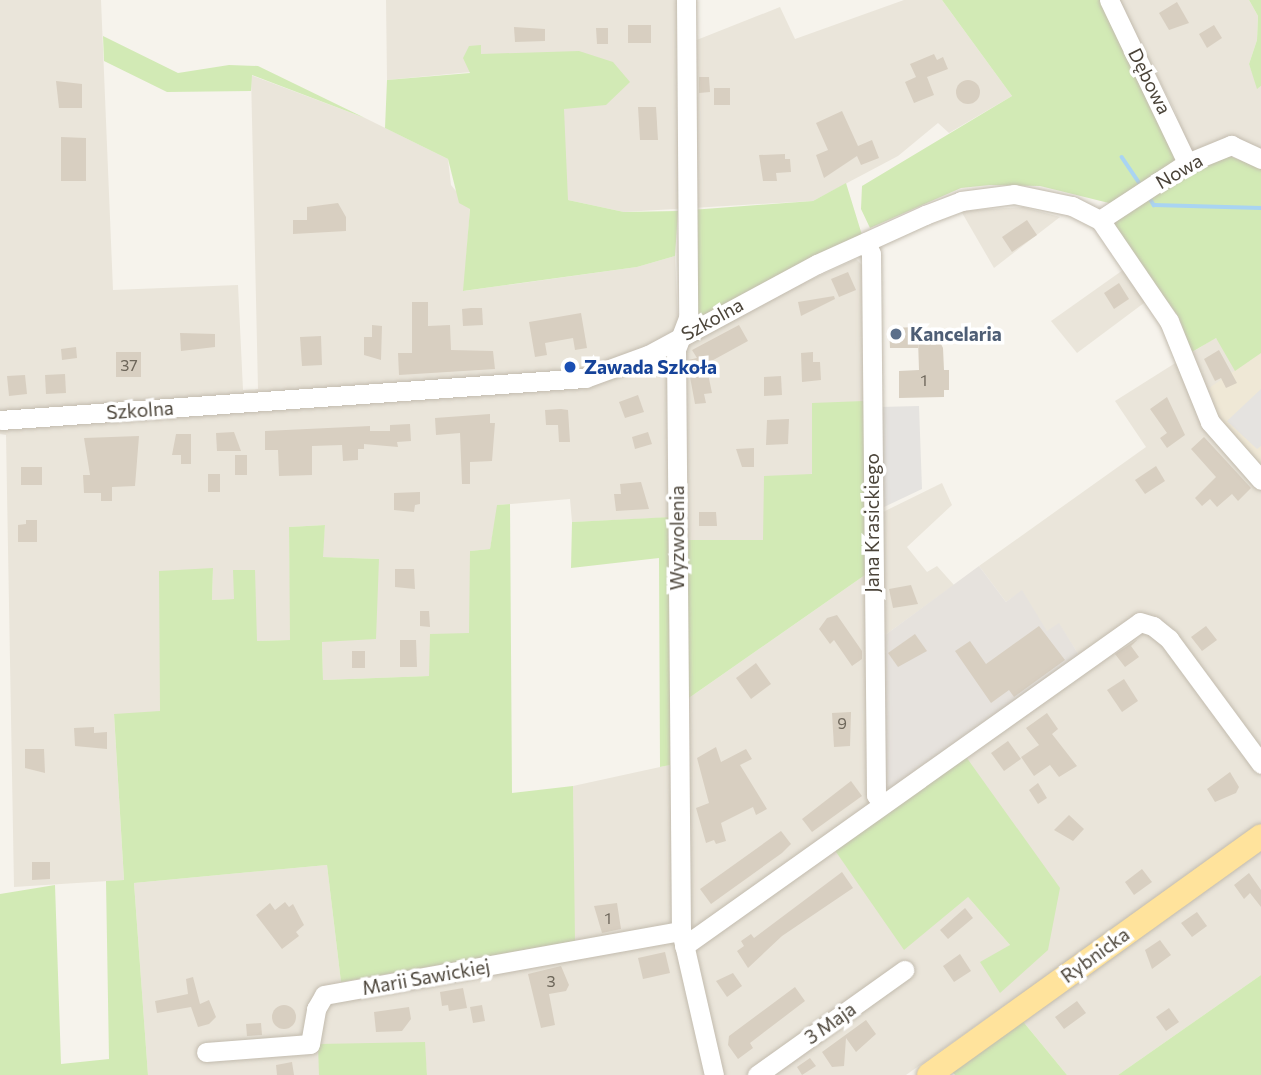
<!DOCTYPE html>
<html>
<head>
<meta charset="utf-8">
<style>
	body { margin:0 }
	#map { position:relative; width:1261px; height:1075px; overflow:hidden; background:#f6f3ec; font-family:Commissioner,sans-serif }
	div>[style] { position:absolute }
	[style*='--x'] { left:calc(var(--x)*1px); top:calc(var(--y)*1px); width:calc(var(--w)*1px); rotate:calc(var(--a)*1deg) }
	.residential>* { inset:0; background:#eae5da }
	.industrial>* { inset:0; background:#e6e2dd }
	.education>* { inset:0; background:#efe8d6 }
	.green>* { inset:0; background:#d2eab5 }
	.parking>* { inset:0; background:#e5e3e0 }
	.stream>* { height:3.5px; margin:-1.75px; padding:0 1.75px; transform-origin:1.75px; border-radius:1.75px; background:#a9d4f2 }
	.building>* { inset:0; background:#d8cfc1 }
	.round { border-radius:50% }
	.roads { filter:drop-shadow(0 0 2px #c2bbae) drop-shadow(0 0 2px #c2bbae) }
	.minor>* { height:19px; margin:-9.5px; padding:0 9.5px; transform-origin:9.5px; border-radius:9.5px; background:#fff }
	.major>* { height:24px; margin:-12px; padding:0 12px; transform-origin:12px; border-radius:12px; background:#ffe39c }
	.dots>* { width:19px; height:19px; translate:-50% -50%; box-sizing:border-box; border:4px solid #fff; border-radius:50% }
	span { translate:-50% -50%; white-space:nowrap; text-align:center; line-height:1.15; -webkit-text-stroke:7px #fff; paint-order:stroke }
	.number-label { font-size:16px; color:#6e675b }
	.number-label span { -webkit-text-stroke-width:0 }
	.street-label { font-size:19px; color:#4b4439 }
	.service-label { font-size:19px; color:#4e5e75; font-weight:700 }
	.left { translate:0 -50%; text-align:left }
	.transit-label { font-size:19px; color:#164399; font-weight:700 }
</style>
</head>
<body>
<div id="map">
	<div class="residential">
		<div style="clip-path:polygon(0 0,101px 0,113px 290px,238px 285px,243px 390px,258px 389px,251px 75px,365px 118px,448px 159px,451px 185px,470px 208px,464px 291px,637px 267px,675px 256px,678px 322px,663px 359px,757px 304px,856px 259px,864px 267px,864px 401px,764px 540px,680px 540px,677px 517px,572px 522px,570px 499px,498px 505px,490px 549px,470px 551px,470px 634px,429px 676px,323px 680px,322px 641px,379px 559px,322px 557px,325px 525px,289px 527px,291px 640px,257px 641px,234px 599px,212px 600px,213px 568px,160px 712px,114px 715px,124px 880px,14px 887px,6px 435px,0 434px)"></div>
		<div style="clip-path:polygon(386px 0,678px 0,679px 47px,780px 7px,795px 39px,904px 0,942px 0,1012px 96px,949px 133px,938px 123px,898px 156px,813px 201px,624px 212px,568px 200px,471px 72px,387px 80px)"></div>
		<div style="clip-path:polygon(1118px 0,1249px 0,1258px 16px,1257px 40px,1249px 64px,1258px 88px,1261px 86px,1261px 151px,1191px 153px,1174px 109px)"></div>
		<div style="clip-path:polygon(1023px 207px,1060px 217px,994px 268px,961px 211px)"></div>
		<div style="clip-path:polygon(1123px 270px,1148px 300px,1077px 353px,1051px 321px)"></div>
		<div style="clip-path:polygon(1215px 338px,1261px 353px,1261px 975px,1118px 1075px,1067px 1075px,1008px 1003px,906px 1075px,427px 1075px,424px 1042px,319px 1075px,148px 1075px,134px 883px,327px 865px,341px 982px,574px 941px,573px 786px,683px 762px,686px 700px,865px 575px,871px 824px,968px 897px,1010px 945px,1048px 950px,964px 754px,1084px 663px,1059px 624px,1047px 632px,1022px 591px,1006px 602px,979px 566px,1146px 447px,1115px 401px)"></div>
		<div style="clip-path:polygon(942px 483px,952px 505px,907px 547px,927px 572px,937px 566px,954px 585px,877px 641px,881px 513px)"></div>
	</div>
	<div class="industrial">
		<div style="clip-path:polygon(979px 566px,1006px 602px,1022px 590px,1047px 631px,1059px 623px,1079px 655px,892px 792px,880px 783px,877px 641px)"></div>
	</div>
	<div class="education">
		<div style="clip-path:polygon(1261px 353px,1261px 470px,1221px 428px,1209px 388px)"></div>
	</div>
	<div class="green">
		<div style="clip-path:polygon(942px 0,1102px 0,1179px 162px,1113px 204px,1040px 186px,990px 185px,961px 188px,870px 228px,861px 209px,862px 186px,1012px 96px)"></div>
		<div style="clip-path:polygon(1249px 0,1261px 0,1261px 86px,1257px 89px,1249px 64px,1257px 40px,1258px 16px)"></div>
		<div style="clip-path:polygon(103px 36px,178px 73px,229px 65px,258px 66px,365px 118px,252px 75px,251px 91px,167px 92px,104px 61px)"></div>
		<div style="clip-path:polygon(481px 45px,481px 54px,579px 51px,613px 62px,630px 82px,606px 105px,564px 109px,568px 200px,624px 212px,678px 211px,675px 256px,637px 267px,463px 291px,470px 209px,459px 203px,448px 159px,385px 128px,387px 80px,470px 73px,463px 58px,469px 46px)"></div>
		<div style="clip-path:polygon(1229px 156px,1261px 168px,1261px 353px,1235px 371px,1216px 338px,1192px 352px,1178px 316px,1112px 227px,1118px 217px,1171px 180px)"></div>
		<div style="clip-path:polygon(846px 183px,862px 235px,704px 315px,693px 312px,691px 210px,813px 201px)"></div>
		<div style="clip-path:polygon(864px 401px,865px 575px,686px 700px,685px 540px,763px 540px,764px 476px,812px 474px,812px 403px)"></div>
		<div style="clip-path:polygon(510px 504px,512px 793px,573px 786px,575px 941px,341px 982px,327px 865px,134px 883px,148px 1075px,0 1075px,0 894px,55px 885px,61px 1064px,109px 1059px,106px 881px,124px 880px,114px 714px,160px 711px,159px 571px,213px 568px,212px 600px,234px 599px,233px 570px,255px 570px,257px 641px,290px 640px,289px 527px,325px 525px,323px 557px,379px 559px,376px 639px,322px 642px,323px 680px,429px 676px,430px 634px,469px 633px,470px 551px,490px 549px,497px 505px)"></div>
		<div style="clip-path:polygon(671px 517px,670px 765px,660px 767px,659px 558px,571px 568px,572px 522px)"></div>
		<div style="clip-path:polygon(964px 754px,1060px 888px,1048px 950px,1000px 993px,980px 962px,1010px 945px,968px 897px,904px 950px,834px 849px)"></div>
		<div style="clip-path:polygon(1261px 975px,1261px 1075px,1118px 1075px)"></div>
		<div style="clip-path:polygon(1021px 1019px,1067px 1075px,955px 1075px,950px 1069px)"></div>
		<div style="clip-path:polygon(425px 1042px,427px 1075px,319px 1075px,318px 1044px)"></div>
	</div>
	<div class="parking">
		<div style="clip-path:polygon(1261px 389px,1261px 446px,1257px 449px,1227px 421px)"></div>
		<div style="clip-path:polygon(919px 406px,922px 489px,884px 507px,879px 407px)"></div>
	</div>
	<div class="stream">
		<div style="--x:1122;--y:157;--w:30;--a:56"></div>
		<div style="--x:1151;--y:200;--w:6;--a:59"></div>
		<div style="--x:1154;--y:205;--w:107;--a:1.6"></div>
	</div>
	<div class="building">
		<div style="clip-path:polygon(1177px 2px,1189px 23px,1169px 30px,1159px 13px)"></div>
		<div style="clip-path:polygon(628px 25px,651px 25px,651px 43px,628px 43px)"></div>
		<div style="clip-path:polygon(1214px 25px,1222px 38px,1207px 48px,1199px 34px)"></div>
		<div style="clip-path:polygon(514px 27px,545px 29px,545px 41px,515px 42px)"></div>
		<div style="clip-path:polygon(596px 28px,608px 28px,608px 44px,597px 44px)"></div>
		<div style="clip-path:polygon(934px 54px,937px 60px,943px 57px,948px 69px,927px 77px,934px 95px,914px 103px,905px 82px,916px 77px,910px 64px)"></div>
		<div style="clip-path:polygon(699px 77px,709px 77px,710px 92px,699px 93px)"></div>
		<div class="round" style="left:956px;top:80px;width:24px;height:24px"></div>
		<div style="clip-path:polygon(56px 81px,82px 84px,82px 108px,59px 108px)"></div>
		<div style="clip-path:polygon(714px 88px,730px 88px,730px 105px,714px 105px)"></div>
		<div style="clip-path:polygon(638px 107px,656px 107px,658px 140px,640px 140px)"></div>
		<div style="clip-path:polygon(842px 111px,858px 146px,872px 140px,879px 158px,861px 165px,857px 156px,824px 178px,816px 155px,828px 150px,816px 123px)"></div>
		<div style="clip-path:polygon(61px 137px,86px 138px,86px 181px,61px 181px)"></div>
		<div style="clip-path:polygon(785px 154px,785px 159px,790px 159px,791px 172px,776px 173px,777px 181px,763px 181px,759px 155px)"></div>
		<div style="clip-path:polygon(338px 203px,346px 217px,346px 231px,293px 234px,293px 220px,307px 220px,307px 207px)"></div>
		<div style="clip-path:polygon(1027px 220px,1037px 235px,1012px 252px,1002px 237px)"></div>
		<div style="clip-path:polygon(848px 272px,856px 290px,839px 297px,831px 279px)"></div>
		<div style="clip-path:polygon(1119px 283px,1129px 299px,1114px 309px,1104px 293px)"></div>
		<div style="clip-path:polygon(834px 296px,835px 299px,801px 316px,798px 302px)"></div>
		<div style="clip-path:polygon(412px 302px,428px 302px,428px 326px,450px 325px,451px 350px,493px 351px,495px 369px,399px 375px,398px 353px,412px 353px)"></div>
		<div style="clip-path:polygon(471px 308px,482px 308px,483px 325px,463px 326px,462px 309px)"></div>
		<div style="clip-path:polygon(581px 313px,587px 348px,575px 350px,573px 338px,545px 343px,547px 355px,535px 357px,529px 322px)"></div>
		<div style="clip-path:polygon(372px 325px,382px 326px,381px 360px,364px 355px,364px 337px,372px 337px)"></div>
		<div style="clip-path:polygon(739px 325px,748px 341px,706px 364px,712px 393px,704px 394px,706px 403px,695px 404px,688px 366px,688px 360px,697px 358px,692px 350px)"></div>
		<div style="clip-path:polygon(918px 327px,918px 348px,890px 348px,889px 328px)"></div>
		<div style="clip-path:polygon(180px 333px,215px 334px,215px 347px,181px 351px)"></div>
		<div style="clip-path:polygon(321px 336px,322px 365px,302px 366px,300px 337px)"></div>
		<div style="clip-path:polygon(918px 340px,939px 340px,943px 348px,944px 370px,949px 370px,949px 390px,944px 390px,944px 397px,899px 398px,899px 371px,919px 370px)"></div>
		<div style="clip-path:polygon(76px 347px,77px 358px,62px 360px,61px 349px)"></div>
		<div style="clip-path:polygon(1219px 350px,1237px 383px,1226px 388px,1221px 378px,1215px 381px,1204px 359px)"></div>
		<div style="clip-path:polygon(116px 352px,141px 352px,141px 377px,116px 377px)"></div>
		<div style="clip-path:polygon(813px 352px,813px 362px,820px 362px,821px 380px,802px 382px,801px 353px)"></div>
		<div style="clip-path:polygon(65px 374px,66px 393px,46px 394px,45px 375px)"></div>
		<div style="clip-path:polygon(25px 375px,27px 394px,9px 396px,7px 376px)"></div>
		<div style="clip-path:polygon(781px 376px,782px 395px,764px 396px,764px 377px)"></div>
		<div style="clip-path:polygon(638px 395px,644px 412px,625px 418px,619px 402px)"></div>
		<div style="clip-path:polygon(1167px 397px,1185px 435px,1167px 448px,1160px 438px,1167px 433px,1150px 409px)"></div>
		<div style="clip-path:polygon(561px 409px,568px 410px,570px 442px,559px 442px,558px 425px,546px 425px,545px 410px)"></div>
		<div style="clip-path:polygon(490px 414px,490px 423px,495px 423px,492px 461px,470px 462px,470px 484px,462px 484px,460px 433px,436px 435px,435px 418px)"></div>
		<div style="clip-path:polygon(789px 419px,788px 444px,766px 445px,767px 420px)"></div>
		<div style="clip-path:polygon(410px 424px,411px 441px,397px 442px,398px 447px,364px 444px,364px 449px,358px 449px,358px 460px,343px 461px,342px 445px,312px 446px,312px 475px,279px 476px,278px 450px,265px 450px,265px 431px,370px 426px,370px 431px,390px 431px,390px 425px)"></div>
		<div style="clip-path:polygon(234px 432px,241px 451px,217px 451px,216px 433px)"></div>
		<div style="clip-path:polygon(648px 432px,652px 444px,635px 449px,632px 437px)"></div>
		<div style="clip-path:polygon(176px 434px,191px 434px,191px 464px,181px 464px,181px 455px,172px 455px)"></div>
		<div style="clip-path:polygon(139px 436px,135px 486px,112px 487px,112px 501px,101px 501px,101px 493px,84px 493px,83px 475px,90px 475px,84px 438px)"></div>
		<div style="clip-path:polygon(1204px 437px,1251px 488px,1238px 501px,1232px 494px,1217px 507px,1210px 499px,1202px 506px,1195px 498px,1216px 477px,1191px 449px)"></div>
		<div style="clip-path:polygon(754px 448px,754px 467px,742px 467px,736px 449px)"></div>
		<div style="clip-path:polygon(235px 455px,247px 455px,247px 475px,235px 475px)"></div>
		<div style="clip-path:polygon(1156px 466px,1165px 481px,1145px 494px,1135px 480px)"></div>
		<div style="clip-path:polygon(21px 467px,42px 467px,42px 485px,21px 485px)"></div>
		<div style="clip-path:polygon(208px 474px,220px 474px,220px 492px,208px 492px)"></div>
		<div style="clip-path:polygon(641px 482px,649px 509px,616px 511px,614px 494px,621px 494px,620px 484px)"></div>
		<div style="clip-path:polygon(420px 492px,420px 504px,415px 505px,414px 512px,394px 510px,394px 493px)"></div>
		<div style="clip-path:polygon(699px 512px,716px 512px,717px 526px,699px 526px)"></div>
		<div style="clip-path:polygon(26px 520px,37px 520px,37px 542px,18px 542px,18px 525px,26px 524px)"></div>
		<div style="clip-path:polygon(395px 569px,414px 569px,415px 589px,395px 587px)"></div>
		<div style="clip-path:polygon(911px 585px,918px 604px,893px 608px,889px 589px)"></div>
		<div style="clip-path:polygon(420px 611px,429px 611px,430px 627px,420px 626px)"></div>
		<div style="clip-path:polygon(837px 615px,862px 651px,862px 659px,852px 666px,834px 640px,830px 644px,819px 629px,827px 618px)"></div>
		<div style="clip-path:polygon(1039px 626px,1065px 660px,1014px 697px,1009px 690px,991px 703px,955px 651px,970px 641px,986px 664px)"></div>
		<div style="clip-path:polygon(1206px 626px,1217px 640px,1202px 651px,1191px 637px)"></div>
		<div style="clip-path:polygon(915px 634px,927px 651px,898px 667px,888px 653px)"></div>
		<div style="clip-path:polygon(1138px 639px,1131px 646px,1139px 657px,1125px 667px,1115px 654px)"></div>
		<div style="clip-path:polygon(400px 640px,416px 640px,417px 667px,400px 667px)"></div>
		<div style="clip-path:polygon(352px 651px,365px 651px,365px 668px,352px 668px)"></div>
		<div style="clip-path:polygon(756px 663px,771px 684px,751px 699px,736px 678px)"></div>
		<div style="clip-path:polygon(1124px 679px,1138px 701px,1122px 712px,1107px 690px)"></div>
		<div style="clip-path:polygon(851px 712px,850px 746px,834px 747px,832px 713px)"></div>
		<div style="clip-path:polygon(1047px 713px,1058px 729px,1052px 734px,1077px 766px,1059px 777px,1050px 765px,1034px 776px,1021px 757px,1039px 745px,1026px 728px)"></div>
		<div style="clip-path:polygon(94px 727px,94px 733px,107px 732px,107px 749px,75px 746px,74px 728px)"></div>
		<div style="clip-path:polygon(1008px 741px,1021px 759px,1004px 771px,991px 753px)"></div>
		<div style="clip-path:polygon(716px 747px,721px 762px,746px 749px,752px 759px,740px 765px,767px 809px,756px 815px,753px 807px,721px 823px,726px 841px,716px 844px,714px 840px,706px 843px,696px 808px,709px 803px,697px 758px)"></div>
		<div style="clip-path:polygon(25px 749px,44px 749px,45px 773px,25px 768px)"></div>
		<div style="clip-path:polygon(1230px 772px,1239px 787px,1236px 793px,1215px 802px,1207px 789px)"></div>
		<div style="clip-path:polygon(851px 781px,862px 796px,812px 832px,802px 819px)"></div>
		<div style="clip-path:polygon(1038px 783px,1047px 798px,1038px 804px,1029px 790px)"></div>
		<div style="clip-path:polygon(1069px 815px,1084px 829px,1073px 841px,1054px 830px)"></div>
		<div style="clip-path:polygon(781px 831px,791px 844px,782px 853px,711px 904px,700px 889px)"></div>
		<div style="clip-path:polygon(32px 862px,50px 862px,50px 879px,32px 880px)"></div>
		<div style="clip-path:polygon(1142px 869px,1152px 882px,1134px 895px,1125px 882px)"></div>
		<div style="clip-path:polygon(842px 872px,853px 888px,782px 936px,748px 968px,737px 951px,744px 946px,741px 941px,751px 934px,754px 938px)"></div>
		<div style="clip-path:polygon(1249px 873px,1261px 890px,1261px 907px,1250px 893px,1244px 899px,1234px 885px)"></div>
		<div style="clip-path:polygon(285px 902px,289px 907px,293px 904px,304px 925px,296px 932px,299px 936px,282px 949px,256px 915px,270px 903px,275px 910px)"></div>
		<div style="clip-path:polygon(617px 903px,621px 929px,602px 933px,594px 906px)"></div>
		<div style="clip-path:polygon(965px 908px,973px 918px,948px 939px,940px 930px)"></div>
		<div style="clip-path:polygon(1197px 912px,1207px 926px,1192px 937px,1181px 923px)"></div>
		<div style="clip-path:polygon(1160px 940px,1171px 955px,1152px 969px,1145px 950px)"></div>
		<div style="clip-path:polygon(665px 952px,670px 973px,643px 979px,638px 958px)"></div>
		<div style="clip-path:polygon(960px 954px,971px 971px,954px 982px,943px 966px)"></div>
		<div style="clip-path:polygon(561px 966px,569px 985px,566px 991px,549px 994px,555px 1025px,541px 1028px,528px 974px)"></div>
		<div style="clip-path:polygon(733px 973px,742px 986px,727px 997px,716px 981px)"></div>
		<div style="clip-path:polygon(193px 977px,200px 1004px,209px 1000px,216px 1017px,209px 1024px,198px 1027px,191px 1007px,157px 1013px,155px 1001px,188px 994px,186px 979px)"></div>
		<div style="clip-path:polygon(795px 987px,805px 1001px,750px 1043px,753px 1048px,738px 1059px,728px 1045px,729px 1036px)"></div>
		<div style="clip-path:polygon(463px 988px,467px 1008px,449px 1011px,448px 1005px,442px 1006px,440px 992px)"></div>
		<div style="clip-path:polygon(1077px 1001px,1086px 1013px,1064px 1029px,1055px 1017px)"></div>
		<div class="round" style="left:272px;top:1005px;width:24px;height:24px"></div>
		<div style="clip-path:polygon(482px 1005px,485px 1021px,473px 1023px,470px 1007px)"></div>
		<div style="clip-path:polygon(409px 1007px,411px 1019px,402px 1031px,376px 1032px,374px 1012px)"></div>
		<div style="clip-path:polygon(1169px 1008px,1179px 1022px,1166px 1031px,1156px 1017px)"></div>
		<div style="clip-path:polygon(866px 1020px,876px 1034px,856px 1052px,846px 1038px,844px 1066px,832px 1067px,822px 1052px)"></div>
		<div style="clip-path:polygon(261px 1023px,262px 1035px,247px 1036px,246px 1024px)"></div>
		<div style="clip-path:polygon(810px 1058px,816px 1066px,802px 1075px,797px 1067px)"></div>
		<div style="clip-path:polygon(292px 1062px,294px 1075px,277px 1075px,276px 1065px)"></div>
	</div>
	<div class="roads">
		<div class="minor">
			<div style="--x:686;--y:0;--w:318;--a:89.6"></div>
			<div style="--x:688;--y:318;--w:33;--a:111"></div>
			<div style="--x:676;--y:349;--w:582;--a:89.51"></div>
			<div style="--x:681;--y:931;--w:148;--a:77.1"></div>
			<div style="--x:1109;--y:0;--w:181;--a:64.4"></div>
			<div style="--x:1100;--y:220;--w:104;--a:-33.2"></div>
			<div style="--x:1187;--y:163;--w:48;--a:-22.2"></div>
			<div style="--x:1231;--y:145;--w:33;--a:25"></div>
			<div style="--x:866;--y:242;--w:13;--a:67"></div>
			<div style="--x:871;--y:254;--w:541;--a:89.47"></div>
			<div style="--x:876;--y:795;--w:10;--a:53"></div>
			<div style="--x:0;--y:420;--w:587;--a:-4.11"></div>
			<div style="--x:585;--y:378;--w:67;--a:-20.1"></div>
			<div style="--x:648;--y:355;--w:192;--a:-28.3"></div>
			<div style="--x:817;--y:264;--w:119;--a:-24.4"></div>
			<div style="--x:925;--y:215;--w:39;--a:-21"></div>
			<div style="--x:961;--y:201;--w:53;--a:-7.5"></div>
			<div style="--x:1014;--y:194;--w:59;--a:11.7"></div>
			<div style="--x:1072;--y:206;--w:31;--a:27"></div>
			<div style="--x:1100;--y:220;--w:122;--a:55.7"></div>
			<div style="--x:1169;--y:321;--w:109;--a:67.9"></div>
			<div style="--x:1210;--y:422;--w:77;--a:48.7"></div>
			<div style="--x:684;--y:946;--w:559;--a:-35.39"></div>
			<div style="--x:1140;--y:622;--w:14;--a:17"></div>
			<div style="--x:1153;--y:626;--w:21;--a:39"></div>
			<div style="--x:1169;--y:639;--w:155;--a:53.6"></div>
			<div style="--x:206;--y:1052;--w:104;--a:-4.4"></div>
			<div style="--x:310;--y:1044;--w:36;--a:-80"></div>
			<div style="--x:316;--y:1009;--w:16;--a:-60"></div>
			<div style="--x:324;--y:995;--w:363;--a:-10.2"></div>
			<div style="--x:757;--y:1075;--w:181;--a:-35.5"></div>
		</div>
		<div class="major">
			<div style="--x:929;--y:1075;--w:409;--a:-35.7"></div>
		</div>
	</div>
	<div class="dots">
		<div style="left:896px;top:334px;background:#5c6f8a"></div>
		<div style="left:570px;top:367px;background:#1a4fb4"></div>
	</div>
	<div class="number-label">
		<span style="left:129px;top:365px">37</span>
		<span style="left:924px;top:380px">1</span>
		<span style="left:842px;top:723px">9</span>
		<span style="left:608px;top:918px">1</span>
		<span style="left:551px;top:981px">3</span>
	</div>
	<div class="street-label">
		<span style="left:1150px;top:81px;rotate:63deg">Dębowa</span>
		<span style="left:1179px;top:171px;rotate:-30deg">Nowa</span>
		<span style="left:712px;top:319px;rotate:-29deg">Szkolna</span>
		<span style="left:140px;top:410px;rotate:-4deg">Szkolna</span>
		<span style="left:872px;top:523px;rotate:-90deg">Jana Krasickiego</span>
		<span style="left:677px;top:538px;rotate:-90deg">Wyzwolenia</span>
		<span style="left:1095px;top:955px;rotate:-36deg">Rybnicka</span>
		<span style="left:426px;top:977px;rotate:-10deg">Marii Sawickiej</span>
		<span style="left:830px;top:1023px;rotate:-35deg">3 Maja</span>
	</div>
	<div class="service-label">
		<span class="left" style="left:910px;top:334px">Kancelaria</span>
	</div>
	<div class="transit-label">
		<span class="left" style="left:584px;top:367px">Zawada Szkoła</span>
	</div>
</div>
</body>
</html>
